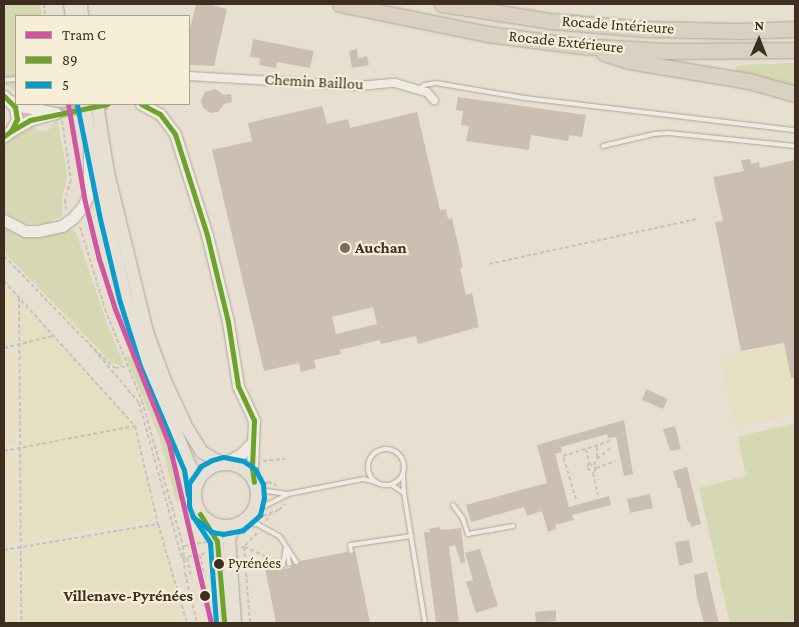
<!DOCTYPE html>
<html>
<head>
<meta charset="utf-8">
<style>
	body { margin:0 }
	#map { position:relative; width:799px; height:627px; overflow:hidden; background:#e7e0d1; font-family:"Crimson Pro",serif }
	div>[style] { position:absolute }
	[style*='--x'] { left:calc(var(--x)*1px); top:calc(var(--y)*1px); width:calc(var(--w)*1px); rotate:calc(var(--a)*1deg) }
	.farmland>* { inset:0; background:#e6dfc2 }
	.green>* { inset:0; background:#d6d7b3 }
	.building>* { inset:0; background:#cbbfb2 }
	.secondary-tunnel>* { height:11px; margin-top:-5.5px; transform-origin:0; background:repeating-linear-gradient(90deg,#c5bcae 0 11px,transparent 0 16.5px) }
	.path>* { height:2px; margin-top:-1px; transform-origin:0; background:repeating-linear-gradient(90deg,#c8c2b9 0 4px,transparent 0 6.5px) }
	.roads { filter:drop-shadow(0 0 1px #ada599) drop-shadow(0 0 1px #ada599) }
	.service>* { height:4px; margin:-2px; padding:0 2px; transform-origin:2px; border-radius:2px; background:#efebe3 }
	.service>.ring { margin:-2px; padding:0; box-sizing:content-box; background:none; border:4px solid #efebe3; border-radius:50% }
	.minor>* { height:8px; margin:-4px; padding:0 4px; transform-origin:4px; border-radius:4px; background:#efebe3 }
	.secondary>* { height:11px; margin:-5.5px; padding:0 5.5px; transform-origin:5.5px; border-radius:5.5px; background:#efebe3 }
	.primary>* { height:12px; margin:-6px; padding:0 6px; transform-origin:6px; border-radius:6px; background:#e6e1d4 }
	.primary>.ring { margin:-6px; padding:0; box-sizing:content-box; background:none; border:12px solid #e6e1d4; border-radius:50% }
	.motorway>* { height:15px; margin:-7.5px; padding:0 7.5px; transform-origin:7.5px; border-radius:7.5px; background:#dad1c2 }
	.bus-1>* { height:5px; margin:-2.5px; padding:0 2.5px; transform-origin:2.5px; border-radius:2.5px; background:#6da328 }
	.bus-2>* { height:5px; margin:-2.5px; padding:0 2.5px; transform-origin:2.5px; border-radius:2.5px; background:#099dcd }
	.tram-1>* { height:5px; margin:-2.5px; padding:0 2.5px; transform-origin:2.5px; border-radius:2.5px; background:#cf56a0 }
	.dots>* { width:14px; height:14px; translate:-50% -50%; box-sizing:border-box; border:2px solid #f7eed8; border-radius:50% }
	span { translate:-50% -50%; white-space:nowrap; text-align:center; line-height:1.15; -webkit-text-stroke:4.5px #f7eed8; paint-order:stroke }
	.bus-label { font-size:15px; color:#3d2e20 }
	.left { translate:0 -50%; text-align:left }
	.street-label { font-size:16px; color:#3d2e20 }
	.poi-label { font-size:16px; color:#3d2e20; font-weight:700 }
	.stop-label { font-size:16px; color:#3d2e20; font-weight:700 }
	.right { translate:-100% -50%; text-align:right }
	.frame { position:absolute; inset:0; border:5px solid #3d2e20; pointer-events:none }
	.legend { position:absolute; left:15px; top:15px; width:175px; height:90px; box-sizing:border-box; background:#f7eed8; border:1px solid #ada18e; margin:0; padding:6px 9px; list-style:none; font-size:15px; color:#3d2e20 }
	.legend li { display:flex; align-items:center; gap:10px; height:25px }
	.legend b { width:25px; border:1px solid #ada18e }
	.north { position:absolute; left:734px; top:15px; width:50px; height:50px; -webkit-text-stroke:4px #f7eed8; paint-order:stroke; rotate:1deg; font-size:14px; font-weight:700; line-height:20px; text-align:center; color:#3d2e20 }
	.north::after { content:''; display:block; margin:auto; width:18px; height:22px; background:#3d2e20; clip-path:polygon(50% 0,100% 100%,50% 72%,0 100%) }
</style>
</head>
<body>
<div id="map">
	<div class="farmland">
		<div style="clip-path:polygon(4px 285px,15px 297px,15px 342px,4px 345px)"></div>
		<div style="clip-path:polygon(24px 305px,126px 414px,132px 425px,159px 518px,22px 543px,20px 308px)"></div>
		<div style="clip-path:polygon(784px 343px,795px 397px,795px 414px,735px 427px,720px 357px)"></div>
		<div style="clip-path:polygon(16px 350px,16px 444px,4px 447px,4px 352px)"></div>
		<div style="clip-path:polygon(16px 452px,17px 544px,4px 546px,4px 455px)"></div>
		<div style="clip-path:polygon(162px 525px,184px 623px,22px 623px,23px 549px)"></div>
		<div style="clip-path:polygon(17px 551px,17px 623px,4px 623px,4px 554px)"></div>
	</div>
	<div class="green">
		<div style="clip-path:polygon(4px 4px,40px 4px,42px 16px,16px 16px,16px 91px,4px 84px)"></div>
		<div style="clip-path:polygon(795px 63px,795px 90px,736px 72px,736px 69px,737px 66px,742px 65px)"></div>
		<div style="clip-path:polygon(57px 118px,67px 172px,67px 180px,62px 197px,62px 216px,46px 224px,24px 223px,4px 213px,4px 143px,13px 138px,21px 128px,32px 124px,37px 130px,47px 132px)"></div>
		<div style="clip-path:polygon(4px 227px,21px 234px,33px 236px,48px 235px,67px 228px,76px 232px,106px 321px,123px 363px,121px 366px,112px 363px,4px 252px)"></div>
		<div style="clip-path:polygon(135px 353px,171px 442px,185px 499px,176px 501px,160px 439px,126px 357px)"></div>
		<div style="clip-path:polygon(795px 423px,795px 620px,782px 623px,730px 623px,699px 488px,746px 476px,738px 437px)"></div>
	</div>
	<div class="building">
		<div style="clip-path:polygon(196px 4px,208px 4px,227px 9px,214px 66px,189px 65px,189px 33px)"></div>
		<div style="clip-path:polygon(253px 39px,314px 51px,310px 68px,277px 62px,276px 68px,259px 65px,260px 58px,250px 57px)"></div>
		<div style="clip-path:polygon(357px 49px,358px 58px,367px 56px,369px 65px,352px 68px,349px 51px)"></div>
		<div style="clip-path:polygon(215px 89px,224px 95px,231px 94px,232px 102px,224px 104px,218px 112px,211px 113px,203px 108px,201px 100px,205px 92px)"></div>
		<div style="clip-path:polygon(458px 97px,586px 115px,582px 137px,569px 135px,568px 141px,531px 135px,529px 150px,466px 141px,469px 126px,461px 125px,463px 111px,456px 110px)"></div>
		<div style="clip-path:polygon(evenodd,322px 106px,327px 124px,348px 119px,350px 128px,417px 112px,440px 210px,446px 209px,448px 219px,452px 218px,463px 267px,460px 268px,466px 295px,472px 293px,479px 327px,418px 344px,416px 336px,381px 344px,380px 340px,340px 350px,341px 354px,314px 360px,316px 368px,301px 372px,299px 363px,264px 371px,212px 150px,252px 141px,248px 123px,322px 106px,373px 307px,377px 324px,336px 334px,332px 317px,373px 307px)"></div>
		<div style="clip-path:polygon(750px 159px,751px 164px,759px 162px,760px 168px,795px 160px,795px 378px,791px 378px,784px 343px,741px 351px,715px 222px,723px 221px,713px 177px,744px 171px,741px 160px)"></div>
		<div style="clip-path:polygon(646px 389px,668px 399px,663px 409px,642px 400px)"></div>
		<div style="clip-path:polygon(624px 420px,633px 474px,624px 476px,616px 437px,608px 438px,607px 434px,561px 447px,562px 452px,555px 454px,569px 507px,609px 496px,611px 505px,572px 515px,574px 520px,555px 525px,556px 529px,548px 532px,542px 511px,527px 516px,524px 507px,471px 522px,466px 505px,547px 483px,537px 445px)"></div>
		<div style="clip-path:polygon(675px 426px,681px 449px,670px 451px,663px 429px)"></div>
		<div style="clip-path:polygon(687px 467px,701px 524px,691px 527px,690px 522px,688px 523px,680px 488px,678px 488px,673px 471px)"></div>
		<div style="clip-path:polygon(650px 494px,653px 508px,630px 513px,627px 499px)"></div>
		<div style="clip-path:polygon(440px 527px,441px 530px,461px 528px,465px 562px,461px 563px,455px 545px,449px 547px,459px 623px,436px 623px,424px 532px,430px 532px,429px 529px)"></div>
		<div style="clip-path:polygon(689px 540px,693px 562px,679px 566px,675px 542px)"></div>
		<div style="clip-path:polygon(480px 549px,498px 606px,476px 613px,466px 582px,473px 580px,465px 553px)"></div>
		<div style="clip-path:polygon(355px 550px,370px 623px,276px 623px,265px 568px,279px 566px,282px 569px,290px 568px,293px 564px,298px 565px,300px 561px,347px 552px,352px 555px)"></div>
		<div style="clip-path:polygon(707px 572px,712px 594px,719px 623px,704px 623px,697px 598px,694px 575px)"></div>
		<div style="clip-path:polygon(556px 610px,556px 621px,536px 623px,535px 612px)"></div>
	</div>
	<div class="secondary-tunnel">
		<div style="--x:56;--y:113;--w:52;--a:-10"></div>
	</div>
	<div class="path">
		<div style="--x:44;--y:4;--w:12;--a:85"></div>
		<div style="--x:62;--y:121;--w:60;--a:81.3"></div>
		<div style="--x:71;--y:180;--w:21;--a:107"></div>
		<div style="--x:65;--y:200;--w:9;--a:84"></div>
		<div style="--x:80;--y:227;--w:86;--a:73"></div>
		<div style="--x:105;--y:309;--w:99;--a:68.1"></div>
		<div style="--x:142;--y:401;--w:151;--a:74.2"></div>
		<div style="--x:183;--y:546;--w:27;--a:86"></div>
		<div style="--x:185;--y:573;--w:51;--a:76.5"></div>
		<div style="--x:4;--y:256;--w:118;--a:46"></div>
		<div style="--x:489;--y:264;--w:214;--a:-12.2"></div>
		<div style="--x:4;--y:281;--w:195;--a:47.9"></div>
		<div style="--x:135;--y:426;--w:101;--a:76.8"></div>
		<div style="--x:158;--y:524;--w:103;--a:73.7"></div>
		<div style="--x:19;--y:298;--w:325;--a:89.6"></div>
		<div style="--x:86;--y:340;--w:82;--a:49.9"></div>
		<div style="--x:139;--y:403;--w:161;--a:74.5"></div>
		<div style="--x:182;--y:558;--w:25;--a:-11"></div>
		<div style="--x:89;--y:344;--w:35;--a:43"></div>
		<div style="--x:115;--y:368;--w:12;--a:-9"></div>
		<div style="--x:4;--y:348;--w:50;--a:-13.8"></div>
		<div style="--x:597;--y:447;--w:12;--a:90"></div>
		<div style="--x:586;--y:449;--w:14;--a:78"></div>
		<div style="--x:589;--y:463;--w:9;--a:36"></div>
		<div style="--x:596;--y:468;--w:6;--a:121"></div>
		<div style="--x:593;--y:473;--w:22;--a:77"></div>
		<div style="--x:4;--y:451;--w:133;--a:-10.8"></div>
		<div style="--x:263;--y:461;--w:22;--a:-5"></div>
		<div style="--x:589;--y:463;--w:5;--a:112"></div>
		<div style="--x:587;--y:468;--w:8;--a:40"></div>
		<div style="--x:594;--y:465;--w:7;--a:-63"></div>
		<div style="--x:597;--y:459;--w:19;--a:-39"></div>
		<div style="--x:596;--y:468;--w:21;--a:-19"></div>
		<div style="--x:265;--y:484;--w:4;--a:-34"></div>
		<div style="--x:268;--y:482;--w:9;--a:21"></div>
		<div style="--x:576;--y:499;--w:45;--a:-106.8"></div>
		<div style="--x:563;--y:456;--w:50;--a:-17.4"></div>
		<div style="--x:263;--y:516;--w:17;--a:-21"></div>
		<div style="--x:279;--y:510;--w:8;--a:-45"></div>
		<div style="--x:266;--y:521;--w:13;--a:-61"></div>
		<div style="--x:257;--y:533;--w:19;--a:133"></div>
		<div style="--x:244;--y:547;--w:28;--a:23"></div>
		<div style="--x:270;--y:558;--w:10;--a:66"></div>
		<div style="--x:184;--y:546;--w:22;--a:-10"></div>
		<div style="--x:241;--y:547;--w:3;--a:0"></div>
		<div style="--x:244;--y:547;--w:76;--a:85.5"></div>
		<div style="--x:4;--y:550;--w:156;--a:-9.6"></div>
		<div style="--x:200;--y:555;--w:19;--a:78"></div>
		<div style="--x:187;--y:558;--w:19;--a:78"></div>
	</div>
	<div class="roads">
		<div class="service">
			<div style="--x:4;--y:80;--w:12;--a:-5"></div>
			<div style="--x:419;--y:90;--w:7;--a:-45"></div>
			<div style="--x:424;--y:85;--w:12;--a:-9"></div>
			<div style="--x:436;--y:83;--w:90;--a:9.6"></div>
			<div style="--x:525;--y:98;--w:272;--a:6.8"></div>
			<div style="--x:603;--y:146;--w:52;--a:-13.2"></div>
			<div style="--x:654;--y:134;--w:14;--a:-4"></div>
			<div style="--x:668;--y:133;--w:128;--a:5.8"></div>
			<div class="ring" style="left:368px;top:449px;width:32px;height:32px"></div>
			<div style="--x:403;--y:474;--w:19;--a:87"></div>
			<div style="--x:404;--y:493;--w:132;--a:80.8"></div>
			<div style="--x:392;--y:485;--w:14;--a:34"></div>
			<div style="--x:256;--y:486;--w:11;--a:27"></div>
			<div style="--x:266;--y:491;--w:22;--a:8"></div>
			<div style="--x:453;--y:505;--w:17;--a:54"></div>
			<div style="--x:463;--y:519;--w:16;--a:72"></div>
			<div style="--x:468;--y:534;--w:46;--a:-10.1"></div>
			<div style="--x:253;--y:512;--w:39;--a:-27"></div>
			<div style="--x:288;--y:494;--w:76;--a:-11.3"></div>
			<div style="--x:363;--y:479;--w:13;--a:13"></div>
			<div style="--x:243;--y:523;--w:14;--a:4"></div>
			<div style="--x:257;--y:524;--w:26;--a:29"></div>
			<div style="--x:280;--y:537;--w:30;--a:57"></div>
			<div style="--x:287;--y:549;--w:15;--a:82"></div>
			<div style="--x:351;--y:551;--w:6;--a:-99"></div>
			<div style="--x:350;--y:545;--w:62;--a:-8.4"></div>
			<div style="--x:283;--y:565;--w:18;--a:-81"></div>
		</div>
		<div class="minor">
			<div style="--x:189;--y:76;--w:169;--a:3.4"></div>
			<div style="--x:358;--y:86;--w:37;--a:-5"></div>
			<div style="--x:395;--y:83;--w:33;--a:16"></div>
			<div style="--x:427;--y:92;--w:11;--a:49"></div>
		</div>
		<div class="secondary">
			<div style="--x:4;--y:96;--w:16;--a:45"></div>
			<div style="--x:15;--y:107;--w:12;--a:81"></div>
			<div style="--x:17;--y:119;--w:13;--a:117"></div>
			<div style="--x:11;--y:131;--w:9;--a:144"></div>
			<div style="--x:11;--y:101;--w:10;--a:29"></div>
			<div style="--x:20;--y:106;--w:33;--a:11"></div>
			<div style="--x:141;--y:104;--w:21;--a:28"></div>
			<div style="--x:160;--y:114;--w:25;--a:53"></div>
			<div style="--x:175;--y:134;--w:106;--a:72.4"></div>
			<div style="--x:207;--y:235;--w:89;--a:76.4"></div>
			<div style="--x:228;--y:322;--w:65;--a:81.1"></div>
			<div style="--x:238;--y:386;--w:38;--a:65"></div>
			<div style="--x:254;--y:420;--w:48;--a:92.4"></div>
			<div style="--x:252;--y:468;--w:14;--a:82"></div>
			<div style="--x:11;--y:131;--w:22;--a:-30"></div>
			<div style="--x:30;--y:120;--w:27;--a:-15"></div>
			<div style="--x:4;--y:220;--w:24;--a:28"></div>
			<div style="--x:25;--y:231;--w:13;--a:0"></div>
			<div style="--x:38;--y:231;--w:25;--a:-12"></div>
			<div style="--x:62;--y:226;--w:14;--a:-36"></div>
			<div style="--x:73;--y:218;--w:17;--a:-50"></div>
			<div style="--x:84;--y:205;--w:14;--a:-69"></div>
			<div style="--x:89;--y:192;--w:44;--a:-90"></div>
			<div style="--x:223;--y:464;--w:21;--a:-29"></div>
			<div style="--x:241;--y:454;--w:16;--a:-45"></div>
		</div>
		<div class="primary">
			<div style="--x:70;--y:4;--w:12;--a:81"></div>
			<div style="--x:81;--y:4;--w:12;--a:85"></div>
			<div style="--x:84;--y:104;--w:116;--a:78.6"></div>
			<div style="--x:107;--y:218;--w:81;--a:76.5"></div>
			<div style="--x:126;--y:297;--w:69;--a:72.3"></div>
			<div style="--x:147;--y:363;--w:114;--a:67.3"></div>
			<div style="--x:191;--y:468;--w:27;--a:82"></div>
			<div style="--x:97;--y:104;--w:70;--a:80.9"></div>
			<div style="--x:108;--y:173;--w:164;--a:76.2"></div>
			<div style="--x:147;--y:332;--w:54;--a:69.6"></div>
			<div style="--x:166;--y:383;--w:50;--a:65"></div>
			<div style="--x:187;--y:428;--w:28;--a:58"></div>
			<div style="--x:202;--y:452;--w:24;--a:30"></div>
			<div class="ring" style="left:195px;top:464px;width:50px;height:50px"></div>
			<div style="--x:205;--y:520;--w:24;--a:60"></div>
			<div style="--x:217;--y:541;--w:82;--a:85.1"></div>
			<div style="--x:235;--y:623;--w:83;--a:-94.1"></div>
			<div style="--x:229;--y:540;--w:7;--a:-74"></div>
			<div style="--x:231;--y:533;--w:14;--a:-45"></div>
		</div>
		<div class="motorway">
			<div style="--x:340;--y:4;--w:150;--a:11.5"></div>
			<div style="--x:487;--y:34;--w:95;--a:7.3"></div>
			<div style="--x:581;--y:46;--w:85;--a:3.4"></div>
			<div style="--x:666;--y:51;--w:129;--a:-0.4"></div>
			<div style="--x:442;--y:4;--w:109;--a:8.9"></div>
			<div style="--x:550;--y:21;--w:95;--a:4.8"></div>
			<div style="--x:645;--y:29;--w:95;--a:1.2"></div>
			<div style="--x:740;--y:31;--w:55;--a:-2.1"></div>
			<div style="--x:604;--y:53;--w:26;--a:18"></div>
			<div style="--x:629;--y:61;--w:122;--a:9.5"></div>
			<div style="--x:749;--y:81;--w:48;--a:15.8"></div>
		</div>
	</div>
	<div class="bus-1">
		<div style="--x:4;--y:96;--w:16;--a:45"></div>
		<div style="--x:15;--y:107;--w:12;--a:81"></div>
		<div style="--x:17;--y:119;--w:13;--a:117"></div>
		<div style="--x:11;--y:131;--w:9;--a:144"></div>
		<div style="--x:141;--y:104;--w:21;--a:28"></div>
		<div style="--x:160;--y:114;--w:25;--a:53"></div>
		<div style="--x:175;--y:134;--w:106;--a:72.4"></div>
		<div style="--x:207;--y:235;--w:89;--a:76.4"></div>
		<div style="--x:228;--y:322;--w:65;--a:81.1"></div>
		<div style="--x:238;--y:386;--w:38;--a:65"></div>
		<div style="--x:254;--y:420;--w:48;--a:92.4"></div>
		<div style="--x:252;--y:468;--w:14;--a:82"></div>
		<div style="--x:11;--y:131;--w:22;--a:-30"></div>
		<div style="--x:30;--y:120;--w:79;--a:-11.7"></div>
		<div style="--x:200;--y:514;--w:32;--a:58"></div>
		<div style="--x:217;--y:541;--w:80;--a:85"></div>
	</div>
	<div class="bus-2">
		<div style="--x:77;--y:105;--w:116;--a:78.6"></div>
		<div style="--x:100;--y:219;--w:82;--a:76.6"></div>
		<div style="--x:119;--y:299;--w:70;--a:72.6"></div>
		<div style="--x:140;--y:366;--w:113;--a:67.1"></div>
		<div style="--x:184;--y:470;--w:26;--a:81"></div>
		<div style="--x:244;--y:461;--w:21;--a:-169"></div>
		<div style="--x:223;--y:457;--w:11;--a:165"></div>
		<div style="--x:212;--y:460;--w:13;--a:151"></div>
		<div style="--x:201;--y:466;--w:21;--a:125"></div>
		<div style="--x:189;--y:483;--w:23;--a:90"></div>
		<div style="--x:189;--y:506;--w:12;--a:70"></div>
		<div style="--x:193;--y:517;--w:24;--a:38"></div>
		<div style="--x:212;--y:532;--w:11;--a:10"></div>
		<div style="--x:223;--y:534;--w:20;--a:-11"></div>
		<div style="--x:243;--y:530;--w:23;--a:-41"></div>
		<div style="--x:260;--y:515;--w:17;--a:-77"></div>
		<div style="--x:264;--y:498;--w:14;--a:-94"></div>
		<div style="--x:263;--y:484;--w:17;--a:-118"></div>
		<div style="--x:255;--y:469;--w:12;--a:-145"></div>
		<div style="--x:194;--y:518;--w:30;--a:57"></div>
		<div style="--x:210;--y:543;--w:80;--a:85.7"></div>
	</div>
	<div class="tram-1">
		<div style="--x:68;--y:104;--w:99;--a:80.2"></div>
		<div style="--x:85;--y:202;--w:59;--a:76.2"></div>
		<div style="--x:99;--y:259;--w:52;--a:72.3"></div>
		<div style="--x:115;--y:309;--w:145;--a:68.2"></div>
		<div style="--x:169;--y:444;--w:184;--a:76.8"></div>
	</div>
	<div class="dots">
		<div style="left:345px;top:248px;background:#786c5e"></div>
		<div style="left:219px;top:564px;background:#3d2e20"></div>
		<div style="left:205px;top:596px;background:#3d2e20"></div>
	</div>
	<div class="bus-label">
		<span class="left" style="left:228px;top:564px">Pyrénées</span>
	</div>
	<div class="street-label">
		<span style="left:618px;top:25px;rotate:4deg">Rocade Intérieure</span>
		<span style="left:566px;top:42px;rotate:6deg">Rocade Extérieure</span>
		<span style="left:314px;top:82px;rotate:3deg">Chemin Baillou</span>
	</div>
	<div class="poi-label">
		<span class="left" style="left:355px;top:248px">Auchan</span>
	</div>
	<div class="stop-label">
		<span class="right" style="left:193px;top:596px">Villenave-Pyrénées</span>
	</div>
	<div class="frame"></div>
	<ul class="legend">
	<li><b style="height:6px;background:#cf56a0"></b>Tram C</li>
	<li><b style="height:6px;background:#6da328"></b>89</li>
	<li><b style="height:6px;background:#099dcd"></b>5</li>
	</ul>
	<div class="north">N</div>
</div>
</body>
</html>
